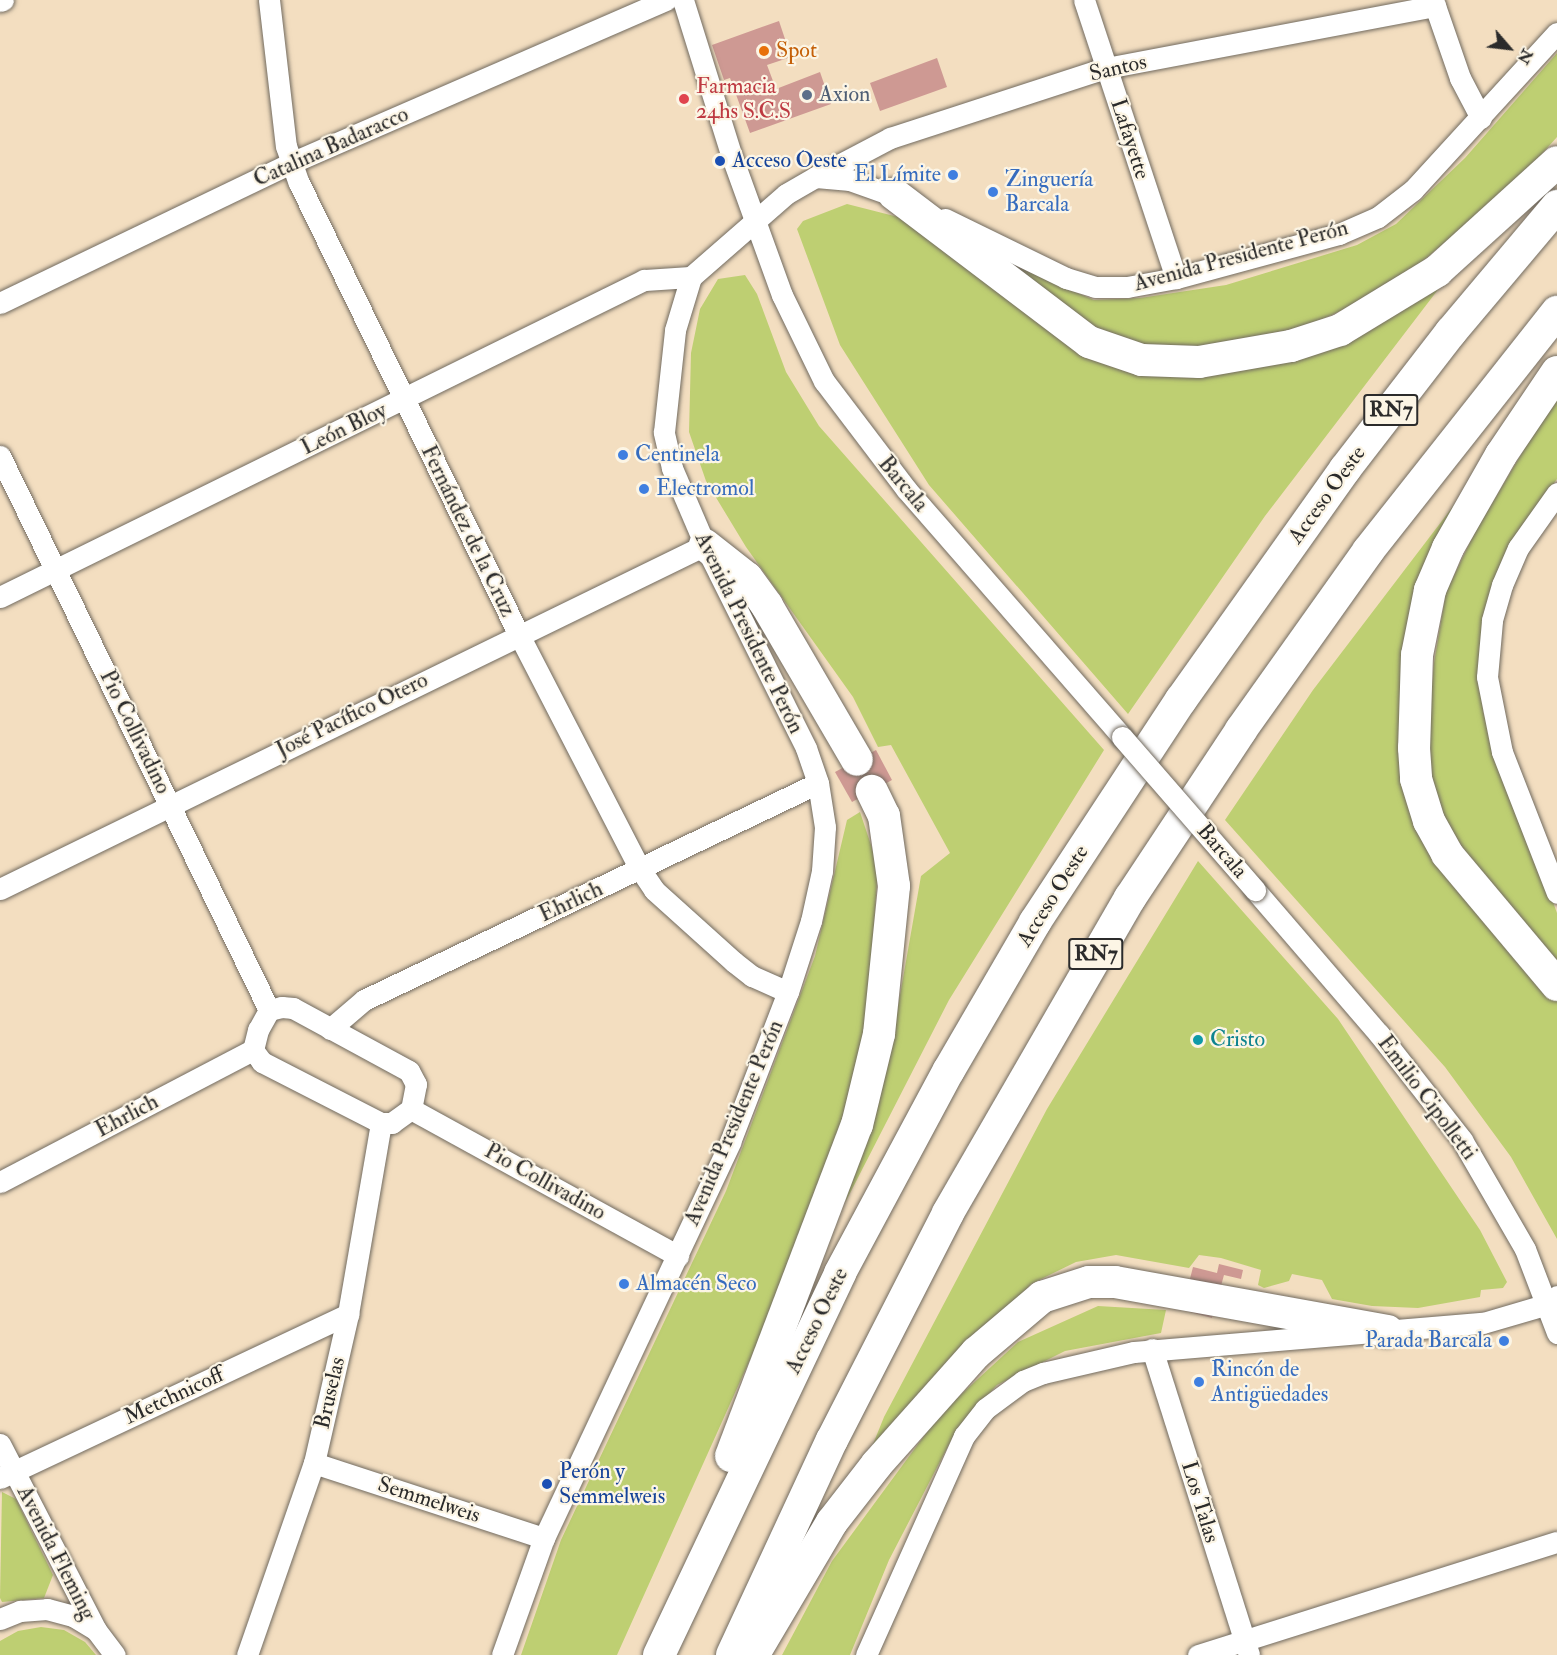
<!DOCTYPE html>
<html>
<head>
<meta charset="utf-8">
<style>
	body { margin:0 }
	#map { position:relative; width:1557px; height:1655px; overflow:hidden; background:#f3dec0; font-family:"IM FELL Double Pica",serif }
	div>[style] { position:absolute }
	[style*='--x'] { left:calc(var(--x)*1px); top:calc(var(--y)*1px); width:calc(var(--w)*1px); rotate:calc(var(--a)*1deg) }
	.green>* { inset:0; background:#becf72 }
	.building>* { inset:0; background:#ce9993 }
	.roads { filter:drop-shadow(0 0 2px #716a5f) drop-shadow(0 0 2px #716a5f) }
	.minor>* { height:21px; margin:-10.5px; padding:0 10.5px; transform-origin:10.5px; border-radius:10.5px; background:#fff }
	.highway>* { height:32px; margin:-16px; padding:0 16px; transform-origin:16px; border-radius:16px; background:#fff }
	.bridges { filter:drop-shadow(0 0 2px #716a5f) drop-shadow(0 0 2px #716a5f) }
	.minor-bridge>* { height:21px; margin:-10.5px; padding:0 10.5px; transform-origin:10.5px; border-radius:10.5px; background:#fff }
	.dots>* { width:16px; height:16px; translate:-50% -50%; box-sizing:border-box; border:3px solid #fcf5e5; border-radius:50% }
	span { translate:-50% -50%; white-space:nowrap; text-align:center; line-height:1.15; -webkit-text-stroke:4.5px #fcf5e5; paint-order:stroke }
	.shield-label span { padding:2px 4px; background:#fcf5e5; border:2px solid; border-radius:4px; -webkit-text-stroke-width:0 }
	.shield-label { font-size:21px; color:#2b2b2b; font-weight:700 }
	.food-label { font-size:22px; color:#c56008 }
	.left { translate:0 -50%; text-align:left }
	.street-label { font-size:22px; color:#2b2b2b }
	.health-label { font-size:22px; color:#be3a42 }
	.service-label { font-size:22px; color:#4e5e75 }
	.transit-label { font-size:22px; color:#164399 }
	.shop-label { font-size:22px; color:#366cbe }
	.right { translate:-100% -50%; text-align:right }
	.culture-label { font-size:22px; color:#0d838f }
	.north { position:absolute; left:1479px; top:18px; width:60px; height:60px; -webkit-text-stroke:4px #fcf5e5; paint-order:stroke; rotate:118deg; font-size:16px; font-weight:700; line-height:24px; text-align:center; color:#2b2b2b }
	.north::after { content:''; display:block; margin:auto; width:21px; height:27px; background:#2b2b2b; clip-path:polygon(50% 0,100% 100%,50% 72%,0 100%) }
</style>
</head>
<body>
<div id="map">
	<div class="green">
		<div style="clip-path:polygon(1557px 53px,1557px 137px,1514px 185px,1419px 264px,1358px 303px,1307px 326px,1207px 347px,1157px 347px,1116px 340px,1075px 318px,994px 257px,1094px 300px,1140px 298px,1226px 285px,1357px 245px,1396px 224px,1465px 158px)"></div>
		<div style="clip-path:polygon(847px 204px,906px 219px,1099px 362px,1147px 373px,1440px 287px,1265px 516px,1128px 714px,929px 485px,840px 345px,797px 229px,803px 221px)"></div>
		<div style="clip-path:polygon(745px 275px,757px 294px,786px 372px,819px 426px,1104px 750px,949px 1000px,845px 1203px,890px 1052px,921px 876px,950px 853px,891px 745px,878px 747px,853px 697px,746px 547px,706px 481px,689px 432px,691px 353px,700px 309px,718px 279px)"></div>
		<div style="clip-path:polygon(1557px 394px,1557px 479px,1513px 540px,1483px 712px,1557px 913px,1557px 960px,1474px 866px,1436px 804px,1426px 745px,1434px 663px,1446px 592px,1475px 532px)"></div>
		<div style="clip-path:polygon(1499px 446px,1461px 515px,1410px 770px,1557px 998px,1557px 1239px,1511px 1157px,1445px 1067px,1225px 820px,1313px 690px)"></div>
		<div style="clip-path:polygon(860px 812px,878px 866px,866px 1042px,807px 1233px,617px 1655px,521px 1655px,561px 1540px,726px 1191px,815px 956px,847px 820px)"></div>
		<div style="clip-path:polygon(1198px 861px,1338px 1019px,1480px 1230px,1507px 1282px,1503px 1288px,1481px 1290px,1480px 1297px,1418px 1308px,1372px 1306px,1332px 1299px,1322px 1280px,1292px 1274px,1289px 1281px,1264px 1288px,1258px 1285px,1261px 1270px,1221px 1258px,1199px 1255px,1189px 1268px,1116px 1255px,1076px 1262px,1031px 1284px,879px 1452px,869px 1454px,884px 1417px,1047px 1109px)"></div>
		<div style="clip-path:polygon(1098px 1306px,1166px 1310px,1161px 1333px,1065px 1351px,997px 1385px,958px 1427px,889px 1560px,850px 1655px,782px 1655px,832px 1561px,941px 1413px,1018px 1342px)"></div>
		<div style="clip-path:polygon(2px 1492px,16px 1499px,53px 1575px,44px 1598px,2px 1602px,0 1598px)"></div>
		<div style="clip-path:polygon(41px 1627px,64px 1630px,85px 1642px,96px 1655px,0 1655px,0 1641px,18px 1631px)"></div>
	</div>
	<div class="building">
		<div style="clip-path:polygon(779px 21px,791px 57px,767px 65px,776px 89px,820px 72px,831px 104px,750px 133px,730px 78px,724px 80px,712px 45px)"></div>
		<div style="clip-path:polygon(937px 58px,947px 87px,880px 111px,870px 83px)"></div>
		<div style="clip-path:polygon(876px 750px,892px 780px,852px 802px,835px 772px)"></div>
		<div style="clip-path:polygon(1219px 1264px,1243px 1270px,1241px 1279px,1224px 1275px,1212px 1318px,1182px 1310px,1193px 1267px,1217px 1273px)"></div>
	</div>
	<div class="roads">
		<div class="minor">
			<div style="--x:269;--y:0;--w:147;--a:83.4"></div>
			<div style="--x:286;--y:146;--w:39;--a:71"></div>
			<div style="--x:299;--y:183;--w:500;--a:64.05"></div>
			<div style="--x:518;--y:633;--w:266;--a:62.7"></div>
			<div style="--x:640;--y:869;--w:25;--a:56"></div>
			<div style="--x:654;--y:890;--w:108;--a:42"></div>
			<div style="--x:734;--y:962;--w:23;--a:38"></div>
			<div style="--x:752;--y:976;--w:39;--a:24"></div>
			<div style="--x:683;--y:0;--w:164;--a:72.7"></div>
			<div style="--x:732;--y:157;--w:147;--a:70.1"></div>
			<div style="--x:782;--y:295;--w:96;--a:64"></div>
			<div style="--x:824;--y:381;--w:136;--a:52.8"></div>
			<div style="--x:906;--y:489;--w:329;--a:48.9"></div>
			<div style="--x:1084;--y:0;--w:293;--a:71.7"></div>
			<div style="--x:1433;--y:0;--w:83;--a:70.9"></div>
			<div style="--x:1460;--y:78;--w:45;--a:62.3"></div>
			<div style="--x:0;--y:1;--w:3;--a:-18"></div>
			<div style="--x:816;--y:177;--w:84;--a:-27.8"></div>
			<div style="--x:890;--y:138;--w:227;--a:-18"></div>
			<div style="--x:1106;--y:68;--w:335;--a:-10.7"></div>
			<div style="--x:945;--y:219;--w:135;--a:26"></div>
			<div style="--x:1066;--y:278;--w:30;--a:17"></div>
			<div style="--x:1095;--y:287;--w:32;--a:0"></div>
			<div style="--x:1127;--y:287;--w:50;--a:-10.4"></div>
			<div style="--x:1176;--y:278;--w:169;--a:-15.1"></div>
			<div style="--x:1339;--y:234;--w:43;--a:-23.6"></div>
			<div style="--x:1378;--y:217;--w:44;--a:-37.6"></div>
			<div style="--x:1413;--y:190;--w:213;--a:-47.5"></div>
			<div style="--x:0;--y:303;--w:323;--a:-25.7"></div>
			<div style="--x:291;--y:163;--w:409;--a:-23.5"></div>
			<div style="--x:0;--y:456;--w:616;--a:64.1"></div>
			<div style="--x:1557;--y:493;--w:67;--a:125.3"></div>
			<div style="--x:1518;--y:548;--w:40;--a:113.4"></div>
			<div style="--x:1502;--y:585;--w:37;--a:106"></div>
			<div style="--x:1492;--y:621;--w:56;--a:95.1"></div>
			<div style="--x:1487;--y:677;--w:76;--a:78.7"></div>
			<div style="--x:1502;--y:752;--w:151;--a:68.7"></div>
			<div style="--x:0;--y:597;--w:718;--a:-26.21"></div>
			<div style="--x:644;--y:280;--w:47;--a:-3.7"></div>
			<div style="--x:0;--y:889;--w:784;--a:-26.01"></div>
			<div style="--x:1255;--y:890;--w:190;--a:49.3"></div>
			<div style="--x:1379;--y:1034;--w:135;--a:51.9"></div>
			<div style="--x:1462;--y:1140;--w:126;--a:60"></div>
			<div style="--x:1525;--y:1249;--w:90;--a:69.1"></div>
			<div style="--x:282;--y:1007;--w:11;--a:5"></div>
			<div style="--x:293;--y:1008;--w:132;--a:28.5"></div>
			<div style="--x:409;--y:1071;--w:15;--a:62"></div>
			<div style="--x:416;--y:1084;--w:25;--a:101"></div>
			<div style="--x:411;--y:1109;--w:24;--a:144"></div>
			<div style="--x:392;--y:1123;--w:11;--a:180"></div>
			<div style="--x:381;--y:1123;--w:134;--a:-152.9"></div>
			<div style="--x:262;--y:1062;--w:15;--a:-127"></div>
			<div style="--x:253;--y:1050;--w:21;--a:-76"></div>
			<div style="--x:258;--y:1030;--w:23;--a:-61"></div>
			<div style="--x:269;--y:1010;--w:13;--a:-13"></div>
			<div style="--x:330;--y:1029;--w:45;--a:-40.5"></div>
			<div style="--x:364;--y:1000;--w:503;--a:-25.55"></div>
			<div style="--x:411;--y:1109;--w:305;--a:28.8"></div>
			<div style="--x:0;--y:1182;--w:285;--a:-27.6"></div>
			<div style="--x:1152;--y:1349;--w:321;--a:72.4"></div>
			<div style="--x:0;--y:1444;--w:209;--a:62.7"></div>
			<div style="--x:314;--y:1463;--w:242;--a:18.1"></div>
			<div style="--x:0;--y:1478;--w:385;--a:-25.2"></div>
			<div style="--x:0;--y:1619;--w:22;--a:-22"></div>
			<div style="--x:20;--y:1611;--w:27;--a:-4"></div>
			<div style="--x:47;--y:1609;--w:27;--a:15"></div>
			<div style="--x:73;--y:1616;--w:27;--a:31"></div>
			<div style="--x:96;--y:1630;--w:31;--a:53"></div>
			<div style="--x:247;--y:1655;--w:203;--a:-70.8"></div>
			<div style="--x:314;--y:1463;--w:153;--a:-77.1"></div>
			<div style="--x:348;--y:1314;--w:194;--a:-80.2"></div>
			<div style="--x:502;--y:1655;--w:124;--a:-70.3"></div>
			<div style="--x:544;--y:1538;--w:438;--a:-64.8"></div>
			<div style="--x:730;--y:1142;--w:161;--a:-68.9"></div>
			<div style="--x:788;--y:992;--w:75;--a:-72.1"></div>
			<div style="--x:811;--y:921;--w:51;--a:-77.6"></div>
			<div style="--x:822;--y:871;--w:44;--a:-86.1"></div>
			<div style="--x:825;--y:827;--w:45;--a:-99"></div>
			<div style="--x:818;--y:783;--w:37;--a:-109"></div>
			<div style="--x:806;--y:748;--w:227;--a:-116.5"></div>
			<div style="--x:705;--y:545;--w:84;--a:-113.2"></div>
			<div style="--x:672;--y:468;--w:37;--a:-103"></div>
			<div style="--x:664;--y:432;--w:103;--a:-83.8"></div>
			<div style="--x:675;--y:330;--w:55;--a:-73.2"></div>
			<div style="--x:691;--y:277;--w:126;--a:-41.1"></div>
			<div style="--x:786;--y:194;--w:34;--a:-30"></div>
			<div style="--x:816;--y:177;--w:34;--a:5"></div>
			<div style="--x:850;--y:180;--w:59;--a:19.7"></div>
			<div style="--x:866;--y:1655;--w:240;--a:-65.9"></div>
			<div style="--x:964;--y:1436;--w:34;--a:-52"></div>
			<div style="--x:985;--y:1409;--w:47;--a:-36.4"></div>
			<div style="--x:1023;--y:1381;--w:22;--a:-22"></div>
			<div style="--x:1043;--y:1373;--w:93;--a:-13"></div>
			<div style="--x:1134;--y:1352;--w:350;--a:-4.8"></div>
			<div style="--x:1483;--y:1323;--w:68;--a:-16.3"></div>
			<div style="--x:1548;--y:1304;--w:12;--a:-42"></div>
			<div style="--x:1198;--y:1655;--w:376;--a:-17.5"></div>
		</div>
		<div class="highway">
			<div style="--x:894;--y:194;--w:245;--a:37.2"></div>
			<div style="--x:1089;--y:342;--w:56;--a:18.8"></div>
			<div style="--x:1142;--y:360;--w:57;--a:2"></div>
			<div style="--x:1199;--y:362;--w:93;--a:-9.9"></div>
			<div style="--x:1291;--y:346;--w:52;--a:-18.1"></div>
			<div style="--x:1340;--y:330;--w:114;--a:-31.3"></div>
			<div style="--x:1437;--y:271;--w:162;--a:-42.2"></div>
			<div style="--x:1557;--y:372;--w:100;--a:124"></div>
			<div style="--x:1501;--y:455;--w:107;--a:119.7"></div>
			<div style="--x:1448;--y:548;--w:46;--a:113.2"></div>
			<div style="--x:1430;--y:590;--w:66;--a:101.3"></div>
			<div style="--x:1417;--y:655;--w:93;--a:91.8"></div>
			<div style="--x:1414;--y:748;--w:31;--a:86"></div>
			<div style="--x:1416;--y:779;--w:44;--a:72.8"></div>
			<div style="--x:1429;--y:821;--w:38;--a:61"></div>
			<div style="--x:1447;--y:854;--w:171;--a:50"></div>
			<div style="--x:705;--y:545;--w:53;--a:38.2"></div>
			<div style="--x:747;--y:578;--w:34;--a:54"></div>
			<div style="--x:767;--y:606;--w:178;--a:59.7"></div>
			<div style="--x:731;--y:1456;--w:354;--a:-69.2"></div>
			<div style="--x:857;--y:1125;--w:94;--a:-76.4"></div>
			<div style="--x:879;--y:1034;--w:149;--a:-84.2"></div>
			<div style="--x:894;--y:886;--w:71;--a:-98.1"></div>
			<div style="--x:884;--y:816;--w:28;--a:-116"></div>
			<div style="--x:755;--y:1652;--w:151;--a:-59.4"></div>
			<div style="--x:832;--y:1522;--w:73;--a:-52.2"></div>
			<div style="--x:877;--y:1464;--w:149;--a:-48.3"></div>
			<div style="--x:976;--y:1353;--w:87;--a:-40.3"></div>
			<div style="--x:1042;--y:1297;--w:49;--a:-17.7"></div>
			<div style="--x:1089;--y:1282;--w:26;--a:0"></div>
			<div style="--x:1115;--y:1282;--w:277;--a:10.2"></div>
			<div style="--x:659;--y:1655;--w:423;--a:-64.6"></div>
			<div style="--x:840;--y:1273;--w:230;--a:-61.8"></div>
			<div style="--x:949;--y:1070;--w:171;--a:-59.8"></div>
			<div style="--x:1035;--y:922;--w:266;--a:-56.7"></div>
			<div style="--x:1181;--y:700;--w:283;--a:-54.6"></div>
			<div style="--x:1345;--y:469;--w:173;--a:-52.3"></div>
			<div style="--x:1451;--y:332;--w:165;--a:-49.9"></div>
			<div style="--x:732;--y:1655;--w:237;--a:-65.1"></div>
			<div style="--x:832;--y:1440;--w:255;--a:-62.9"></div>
			<div style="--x:948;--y:1213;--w:364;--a:-60"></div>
			<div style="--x:1130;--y:898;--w:201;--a:-56.5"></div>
			<div style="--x:1241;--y:730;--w:219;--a:-54.6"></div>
			<div style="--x:1368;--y:551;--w:305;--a:-51.7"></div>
		</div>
	</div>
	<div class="bridges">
		<div class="minor-bridge">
			<div style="--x:1122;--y:737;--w:203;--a:49"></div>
		</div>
	</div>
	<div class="dots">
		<div style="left:764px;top:51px;background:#e8710a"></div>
		<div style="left:807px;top:95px;background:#5c6f8a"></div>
		<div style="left:684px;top:99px;background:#e0444e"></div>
		<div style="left:720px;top:161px;background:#1a4fb4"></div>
		<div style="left:953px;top:175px;background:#3f7fe0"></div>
		<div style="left:993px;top:192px;background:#3f7fe0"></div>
		<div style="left:623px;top:455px;background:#3f7fe0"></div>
		<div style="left:644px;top:489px;background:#3f7fe0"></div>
		<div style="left:1198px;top:1040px;background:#0f9aa8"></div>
		<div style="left:624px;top:1284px;background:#3f7fe0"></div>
		<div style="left:1504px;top:1341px;background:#3f7fe0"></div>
		<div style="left:1199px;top:1382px;background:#3f7fe0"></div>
		<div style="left:547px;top:1484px;background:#1a4fb4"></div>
	</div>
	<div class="shield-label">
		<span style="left:1391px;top:410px">RN7</span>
		<span style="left:1096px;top:954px">RN7</span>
	</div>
	<div class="food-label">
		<span class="left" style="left:776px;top:51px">Spot</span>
	</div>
	<div class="street-label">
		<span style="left:1118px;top:68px;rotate:-13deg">Santos</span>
		<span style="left:1130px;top:139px;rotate:72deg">Lafayette</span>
		<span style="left:331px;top:147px;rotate:-24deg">Catalina Badaracco</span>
		<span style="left:1241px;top:256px;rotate:-15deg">Avenida Presidente Perón</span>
		<span style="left:344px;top:429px;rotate:-26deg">León Bloy</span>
		<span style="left:903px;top:484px;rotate:50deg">Barcala</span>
		<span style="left:1327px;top:495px;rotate:-54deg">Acceso Oeste</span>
		<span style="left:468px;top:531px;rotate:64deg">Fernández de la Cruz</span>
		<span style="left:749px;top:633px;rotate:64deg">Avenida Presidente Perón</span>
		<span style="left:352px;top:715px;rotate:-26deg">José Pacífico Otero</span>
		<span style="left:135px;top:732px;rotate:64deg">Pio Collivadino</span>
		<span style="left:1222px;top:851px;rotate:49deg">Barcala</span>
		<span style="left:1053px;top:896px;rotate:-58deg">Acceso Oeste</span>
		<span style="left:571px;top:902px;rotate:-25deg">Ehrlich</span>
		<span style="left:1427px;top:1098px;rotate:53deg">Emilio Cipolletti</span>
		<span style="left:127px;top:1116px;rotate:-28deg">Ehrlich</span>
		<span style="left:734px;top:1123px;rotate:-67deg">Avenida Presidente Perón</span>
		<span style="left:545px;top:1182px;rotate:29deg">Pio Collivadino</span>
		<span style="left:817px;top:1321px;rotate:-64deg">Acceso Oeste</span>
		<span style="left:330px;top:1393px;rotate:-77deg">Bruselas</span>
		<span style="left:174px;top:1396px;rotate:-25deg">Metchnicoff</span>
		<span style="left:429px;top:1500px;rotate:18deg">Semmelweis</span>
		<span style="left:1200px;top:1502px;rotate:73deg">Los Talas</span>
		<span style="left:56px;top:1553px;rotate:63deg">Avenida Fleming</span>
	</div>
	<div class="health-label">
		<span class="left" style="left:696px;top:99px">Farmacia<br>24hs S.C.S</span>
	</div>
	<div class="service-label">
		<span class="left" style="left:819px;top:95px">Axion</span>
	</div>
	<div class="transit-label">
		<span class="left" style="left:732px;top:161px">Acceso Oeste</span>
		<span class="left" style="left:559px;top:1484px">Perón y<br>Semmelweis</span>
	</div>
	<div class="shop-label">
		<span class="right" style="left:941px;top:175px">El Límite</span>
		<span class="left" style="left:1005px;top:192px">Zinguería<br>Barcala</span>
		<span class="left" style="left:635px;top:455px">Centinela</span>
		<span class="left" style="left:656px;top:489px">Electromol</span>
		<span class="left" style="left:636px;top:1284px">Almacén Seco</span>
		<span class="right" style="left:1492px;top:1341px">Parada Barcala</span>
		<span class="left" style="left:1211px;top:1382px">Rincón de<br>Antigüedades</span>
	</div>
	<div class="culture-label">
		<span class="left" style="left:1210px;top:1040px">Cristo</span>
	</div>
	<div class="north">N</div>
</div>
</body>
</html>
